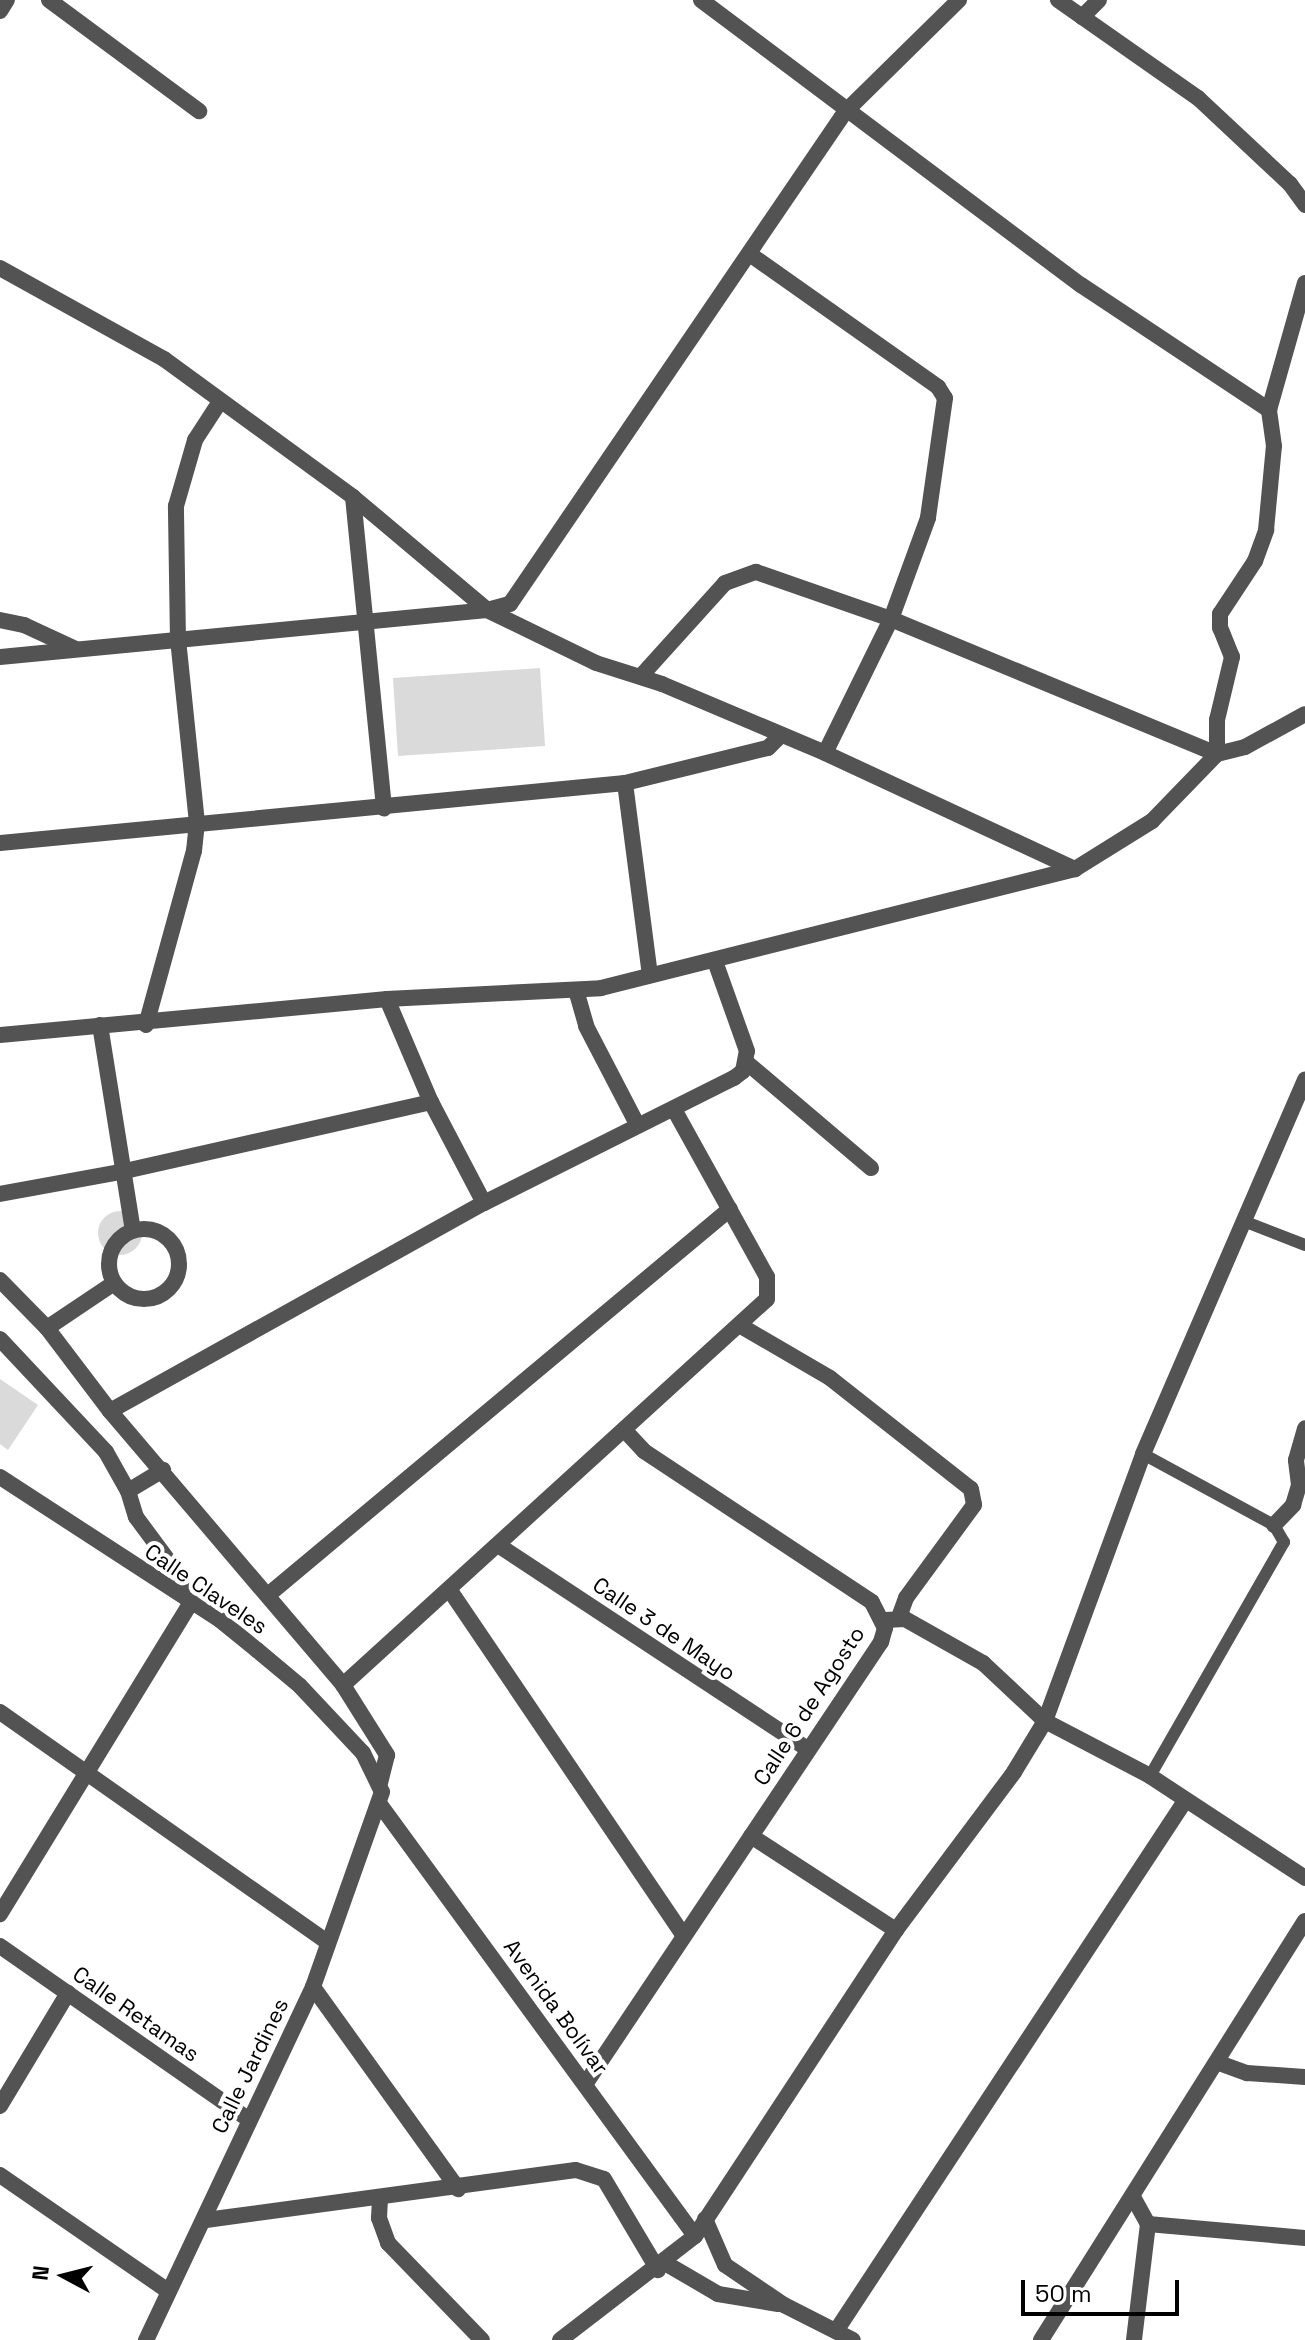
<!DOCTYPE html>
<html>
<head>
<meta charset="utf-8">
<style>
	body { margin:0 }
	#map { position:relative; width:1305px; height:2340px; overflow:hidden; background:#fff; font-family:"Space Grotesk",sans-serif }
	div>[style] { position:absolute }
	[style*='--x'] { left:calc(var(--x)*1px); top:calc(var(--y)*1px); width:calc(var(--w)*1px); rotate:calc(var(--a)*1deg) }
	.green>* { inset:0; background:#dadada }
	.round { border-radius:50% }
	.service>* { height:12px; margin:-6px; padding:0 6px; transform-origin:6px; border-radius:6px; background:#535353 }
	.minor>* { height:16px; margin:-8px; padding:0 8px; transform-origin:8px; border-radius:8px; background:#535353 }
	.minor>.ring { margin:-8px; padding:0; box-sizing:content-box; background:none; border:16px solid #535353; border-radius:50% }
	.tertiary>* { height:16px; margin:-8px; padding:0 8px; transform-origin:8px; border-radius:8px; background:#535353 }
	span { translate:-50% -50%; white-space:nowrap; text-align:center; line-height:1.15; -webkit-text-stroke:8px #fff; paint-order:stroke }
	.street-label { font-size:22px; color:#000 }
	.north { position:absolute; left:24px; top:2236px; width:80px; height:80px; -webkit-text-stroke:6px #fff; paint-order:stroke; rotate:277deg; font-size:22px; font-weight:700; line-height:32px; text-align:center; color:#000 }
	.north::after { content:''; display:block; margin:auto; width:28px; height:36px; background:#000; clip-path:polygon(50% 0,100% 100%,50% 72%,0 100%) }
	.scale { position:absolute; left:1021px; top:2280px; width:158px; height:36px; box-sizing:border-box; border:4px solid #000; border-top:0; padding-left:10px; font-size:24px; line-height:28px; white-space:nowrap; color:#000; -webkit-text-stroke:6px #fff; paint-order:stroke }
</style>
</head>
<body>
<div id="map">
	<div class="green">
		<div style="clip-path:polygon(540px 668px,545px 746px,398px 756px,393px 678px)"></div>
		<div class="round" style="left:98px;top:1211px;width:44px;height:44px"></div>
		<div style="clip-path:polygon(0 1379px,38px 1405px,8px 1450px,0 1444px)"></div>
	</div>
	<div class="service">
		<div style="--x:1246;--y:1222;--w:63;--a:21.3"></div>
		<div style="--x:1143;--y:1454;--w:149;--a:28.5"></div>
		<div style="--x:1274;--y:1525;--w:20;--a:60"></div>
		<div style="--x:1284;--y:1542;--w:270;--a:119.8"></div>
	</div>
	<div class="minor">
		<div style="--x:49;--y:0;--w:187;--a:36.5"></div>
		<div style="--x:701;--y:0;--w:475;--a:36.9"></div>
		<div style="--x:1081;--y:285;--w:226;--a:33.6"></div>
		<div style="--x:1058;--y:0;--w:171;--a:35"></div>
		<div style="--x:1198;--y:98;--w:126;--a:43.1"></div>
		<div style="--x:1290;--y:184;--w:26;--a:54"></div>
		<div style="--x:0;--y:11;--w:13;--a:-58"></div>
		<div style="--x:1082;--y:17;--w:24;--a:-45"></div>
		<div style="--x:751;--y:255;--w:229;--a:35.2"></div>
		<div style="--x:938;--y:387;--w:13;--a:58"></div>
		<div style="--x:945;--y:398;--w:121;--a:98.1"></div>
		<div style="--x:928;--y:518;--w:108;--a:110.1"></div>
		<div style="--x:891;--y:619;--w:149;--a:116.2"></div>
		<div style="--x:0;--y:268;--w:188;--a:29"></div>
		<div style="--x:164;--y:359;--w:234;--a:36.1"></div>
		<div style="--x:353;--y:497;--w:175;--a:40.1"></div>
		<div style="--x:487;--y:610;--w:24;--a:-15"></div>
		<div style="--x:510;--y:604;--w:595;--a:-55.75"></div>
		<div style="--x:845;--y:112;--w:160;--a:-44.5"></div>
		<div style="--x:353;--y:497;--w:313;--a:84.3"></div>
		<div style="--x:0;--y:620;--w:25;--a:12"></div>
		<div style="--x:24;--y:625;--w:57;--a:24.8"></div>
		<div style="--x:0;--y:657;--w:489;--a:-5.5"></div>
		<div style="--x:487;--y:610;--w:121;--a:25.9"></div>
		<div style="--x:596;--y:663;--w:69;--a:17.7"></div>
		<div style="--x:662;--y:684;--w:177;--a:22.9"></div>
		<div style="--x:825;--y:753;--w:276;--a:24.9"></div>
		<div style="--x:1075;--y:869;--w:91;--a:-31.9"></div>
		<div style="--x:1152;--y:821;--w:93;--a:-45.9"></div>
		<div style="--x:1217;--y:754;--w:29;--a:-14"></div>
		<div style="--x:1245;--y:747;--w:68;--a:-28.8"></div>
		<div style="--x:641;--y:676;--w:125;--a:-47.9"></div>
		<div style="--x:725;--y:583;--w:33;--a:-20"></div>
		<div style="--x:756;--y:572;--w:143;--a:19.2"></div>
		<div style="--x:891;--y:619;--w:353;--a:22.5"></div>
		<div style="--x:1217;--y:754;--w:34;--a:-90"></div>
		<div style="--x:1217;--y:720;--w:65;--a:-76.6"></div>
		<div style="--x:1232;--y:657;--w:31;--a:-112"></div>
		<div style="--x:1220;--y:628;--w:14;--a:-90"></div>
		<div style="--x:1220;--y:614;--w:64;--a:-56.6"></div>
		<div style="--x:1255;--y:561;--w:33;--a:-70"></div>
		<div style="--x:1266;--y:530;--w:84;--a:-84.6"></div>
		<div style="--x:1274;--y:446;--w:36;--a:-98"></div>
		<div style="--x:1269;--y:410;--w:132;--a:-74.2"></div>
		<div style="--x:625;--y:783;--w:194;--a:82.6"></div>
		<div style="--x:0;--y:843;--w:628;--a:-5.48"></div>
		<div style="--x:625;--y:783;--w:147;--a:-13.8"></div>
		<div style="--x:768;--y:748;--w:18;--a:-45"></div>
		<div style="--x:576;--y:990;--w:37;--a:74"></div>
		<div style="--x:586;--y:1026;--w:110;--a:62.5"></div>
		<div style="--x:387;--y:999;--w:112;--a:66.9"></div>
		<div style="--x:431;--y:1102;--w:114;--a:62.3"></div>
		<div style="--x:100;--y:1025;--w:208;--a:80.9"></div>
		<div style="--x:146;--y:1025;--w:180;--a:-74.6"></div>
		<div style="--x:194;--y:851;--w:28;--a:-84"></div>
		<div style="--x:197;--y:823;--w:184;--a:-95.9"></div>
		<div style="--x:178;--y:640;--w:134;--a:-90.9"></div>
		<div style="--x:176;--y:506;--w:69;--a:-73.9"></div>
		<div style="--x:195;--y:440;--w:44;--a:-57"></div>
		<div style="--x:0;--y:1035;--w:389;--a:-5.3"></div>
		<div style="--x:387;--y:999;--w:214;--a:-2.9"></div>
		<div style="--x:601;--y:988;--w:489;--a:-14.1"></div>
		<div style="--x:746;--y:1062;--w:164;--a:40.3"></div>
		<div style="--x:0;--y:1194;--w:127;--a:-10.4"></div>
		<div style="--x:125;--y:1171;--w:314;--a:-12.7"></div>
		<div class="ring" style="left:109px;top:1229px;width:54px;height:54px"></div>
		<div style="--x:0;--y:1280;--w:67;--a:45.6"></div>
		<div style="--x:47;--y:1328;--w:104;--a:52.8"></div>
		<div style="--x:110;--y:1411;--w:360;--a:49.6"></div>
		<div style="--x:343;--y:1685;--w:83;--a:57.8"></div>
		<div style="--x:387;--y:1755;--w:30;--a:104"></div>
		<div style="--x:741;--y:1326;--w:103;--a:30.3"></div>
		<div style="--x:830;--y:1378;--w:179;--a:38.2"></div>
		<div style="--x:971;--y:1489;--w:16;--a:79"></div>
		<div style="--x:974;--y:1505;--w:115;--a:126.2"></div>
		<div style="--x:906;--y:1598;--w:20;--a:110"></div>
		<div style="--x:47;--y:1328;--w:81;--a:-33.9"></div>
		<div style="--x:0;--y:1339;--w:155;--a:46.8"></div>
		<div style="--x:106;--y:1452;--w:45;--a:60.6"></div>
		<div style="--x:128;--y:1491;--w:27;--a:73"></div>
		<div style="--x:136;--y:1517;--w:67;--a:53.5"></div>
		<div style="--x:176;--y:1571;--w:36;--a:67"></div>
		<div style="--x:190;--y:1604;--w:364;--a:121.5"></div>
		<div style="--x:110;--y:1411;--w:428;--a:-29.1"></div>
		<div style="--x:484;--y:1203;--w:280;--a:-26.6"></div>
		<div style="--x:734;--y:1078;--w:11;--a:-38"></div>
		<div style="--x:743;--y:1071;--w:20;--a:-79"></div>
		<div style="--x:747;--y:1051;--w:96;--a:-109.6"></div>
		<div style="--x:0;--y:1477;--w:262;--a:33"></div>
		<div style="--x:220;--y:1620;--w:48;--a:39"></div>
		<div style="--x:257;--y:1650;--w:56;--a:39.9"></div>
		<div style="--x:300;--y:1686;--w:92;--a:46.8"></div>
		<div style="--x:363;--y:1753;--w:43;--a:64"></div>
		<div style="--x:382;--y:1792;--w:207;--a:109.5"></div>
		<div style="--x:313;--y:1987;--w:391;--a:115.3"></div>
		<div style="--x:128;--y:1491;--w:41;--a:-31"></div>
		<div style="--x:1274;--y:1525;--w:28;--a:-46"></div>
		<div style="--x:1293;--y:1505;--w:21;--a:-73"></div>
		<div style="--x:1299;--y:1485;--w:25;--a:-97"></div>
		<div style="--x:1296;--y:1460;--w:33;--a:-74"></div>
		<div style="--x:498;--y:1545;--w:370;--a:33.4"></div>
		<div style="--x:449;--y:1589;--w:419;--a:55.9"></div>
		<div style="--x:268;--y:1595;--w:602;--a:-39.88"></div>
		<div style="--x:885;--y:1620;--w:20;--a:-3"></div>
		<div style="--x:905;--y:1619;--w:90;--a:29.4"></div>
		<div style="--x:983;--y:1663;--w:85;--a:43.1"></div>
		<div style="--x:1045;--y:1721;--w:119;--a:27.6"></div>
		<div style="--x:1150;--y:1776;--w:186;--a:33.3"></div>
		<div style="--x:343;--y:1685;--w:573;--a:-42.31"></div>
		<div style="--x:767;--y:1299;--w:22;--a:-90"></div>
		<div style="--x:767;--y:1277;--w:190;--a:-119"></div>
		<div style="--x:0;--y:1712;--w:400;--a:35.1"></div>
		<div style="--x:381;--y:1806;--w:532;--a:53.86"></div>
		<div style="--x:751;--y:1836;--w:173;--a:33"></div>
		<div style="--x:0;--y:1946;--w:301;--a:34.9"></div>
		<div style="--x:313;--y:1987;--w:249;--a:54.3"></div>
		<div style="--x:1219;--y:2063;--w:30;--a:20"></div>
		<div style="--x:1247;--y:2073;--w:58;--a:3.9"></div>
		<div style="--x:586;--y:2083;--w:531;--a:-56.22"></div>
		<div style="--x:881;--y:1642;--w:15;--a:-74"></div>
		<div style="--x:885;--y:1628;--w:29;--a:-117"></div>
		<div style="--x:872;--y:1602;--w:273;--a:-146.5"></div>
		<div style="--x:644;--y:1451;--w:26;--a:-133"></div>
		<div style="--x:0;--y:2106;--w:132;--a:-59"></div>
		<div style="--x:0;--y:2175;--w:204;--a:34.6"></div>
		<div style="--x:1133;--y:2197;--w:31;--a:61"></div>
		<div style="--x:1148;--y:2224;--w:117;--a:96.9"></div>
		<div style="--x:380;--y:2199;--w:19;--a:93"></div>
		<div style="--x:379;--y:2218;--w:27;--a:70"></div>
		<div style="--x:388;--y:2243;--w:135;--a:45.9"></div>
		<div style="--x:705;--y:2219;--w:50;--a:66.5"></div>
		<div style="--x:725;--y:2265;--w:71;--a:34.1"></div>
		<div style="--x:784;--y:2305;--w:77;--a:26.9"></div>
		<div style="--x:206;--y:2220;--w:373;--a:-7.7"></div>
		<div style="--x:576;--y:2170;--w:29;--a:18"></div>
		<div style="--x:604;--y:2179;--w:106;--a:59.3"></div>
		<div style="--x:1148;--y:2224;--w:158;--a:5.1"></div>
		<div style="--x:665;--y:2263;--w:61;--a:30.3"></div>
		<div style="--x:718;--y:2294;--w:61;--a:9.5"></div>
		<div style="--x:836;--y:2331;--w:635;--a:-56.64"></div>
		<div style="--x:1041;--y:2340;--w:495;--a:-57.8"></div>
	</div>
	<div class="tertiary">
		<div style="--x:560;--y:2340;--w:170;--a:-37.6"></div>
		<div style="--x:695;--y:2236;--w:366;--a:-56.7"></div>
		<div style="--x:896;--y:1930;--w:197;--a:-53.2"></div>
		<div style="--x:1014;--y:1772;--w:60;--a:-58.7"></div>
		<div style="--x:1045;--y:1721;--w:284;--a:-69.8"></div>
		<div style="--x:1143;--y:1454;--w:408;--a:-66.6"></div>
	</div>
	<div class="street-label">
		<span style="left:206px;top:1589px;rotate:34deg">Calle Claveles</span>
		<span style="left:664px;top:1629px;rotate:34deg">Calle 3 de Mayo</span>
		<span style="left:809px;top:1706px;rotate:-57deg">Calle 6 de Agosto</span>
		<span style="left:556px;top:2007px;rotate:54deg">Avenida Bolívar</span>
		<span style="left:136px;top:2014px;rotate:35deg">Calle Retamas</span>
		<span style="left:250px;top:2066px;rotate:-64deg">Calle Jardines</span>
	</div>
	<div class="north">N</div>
	<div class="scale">50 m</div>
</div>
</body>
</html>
